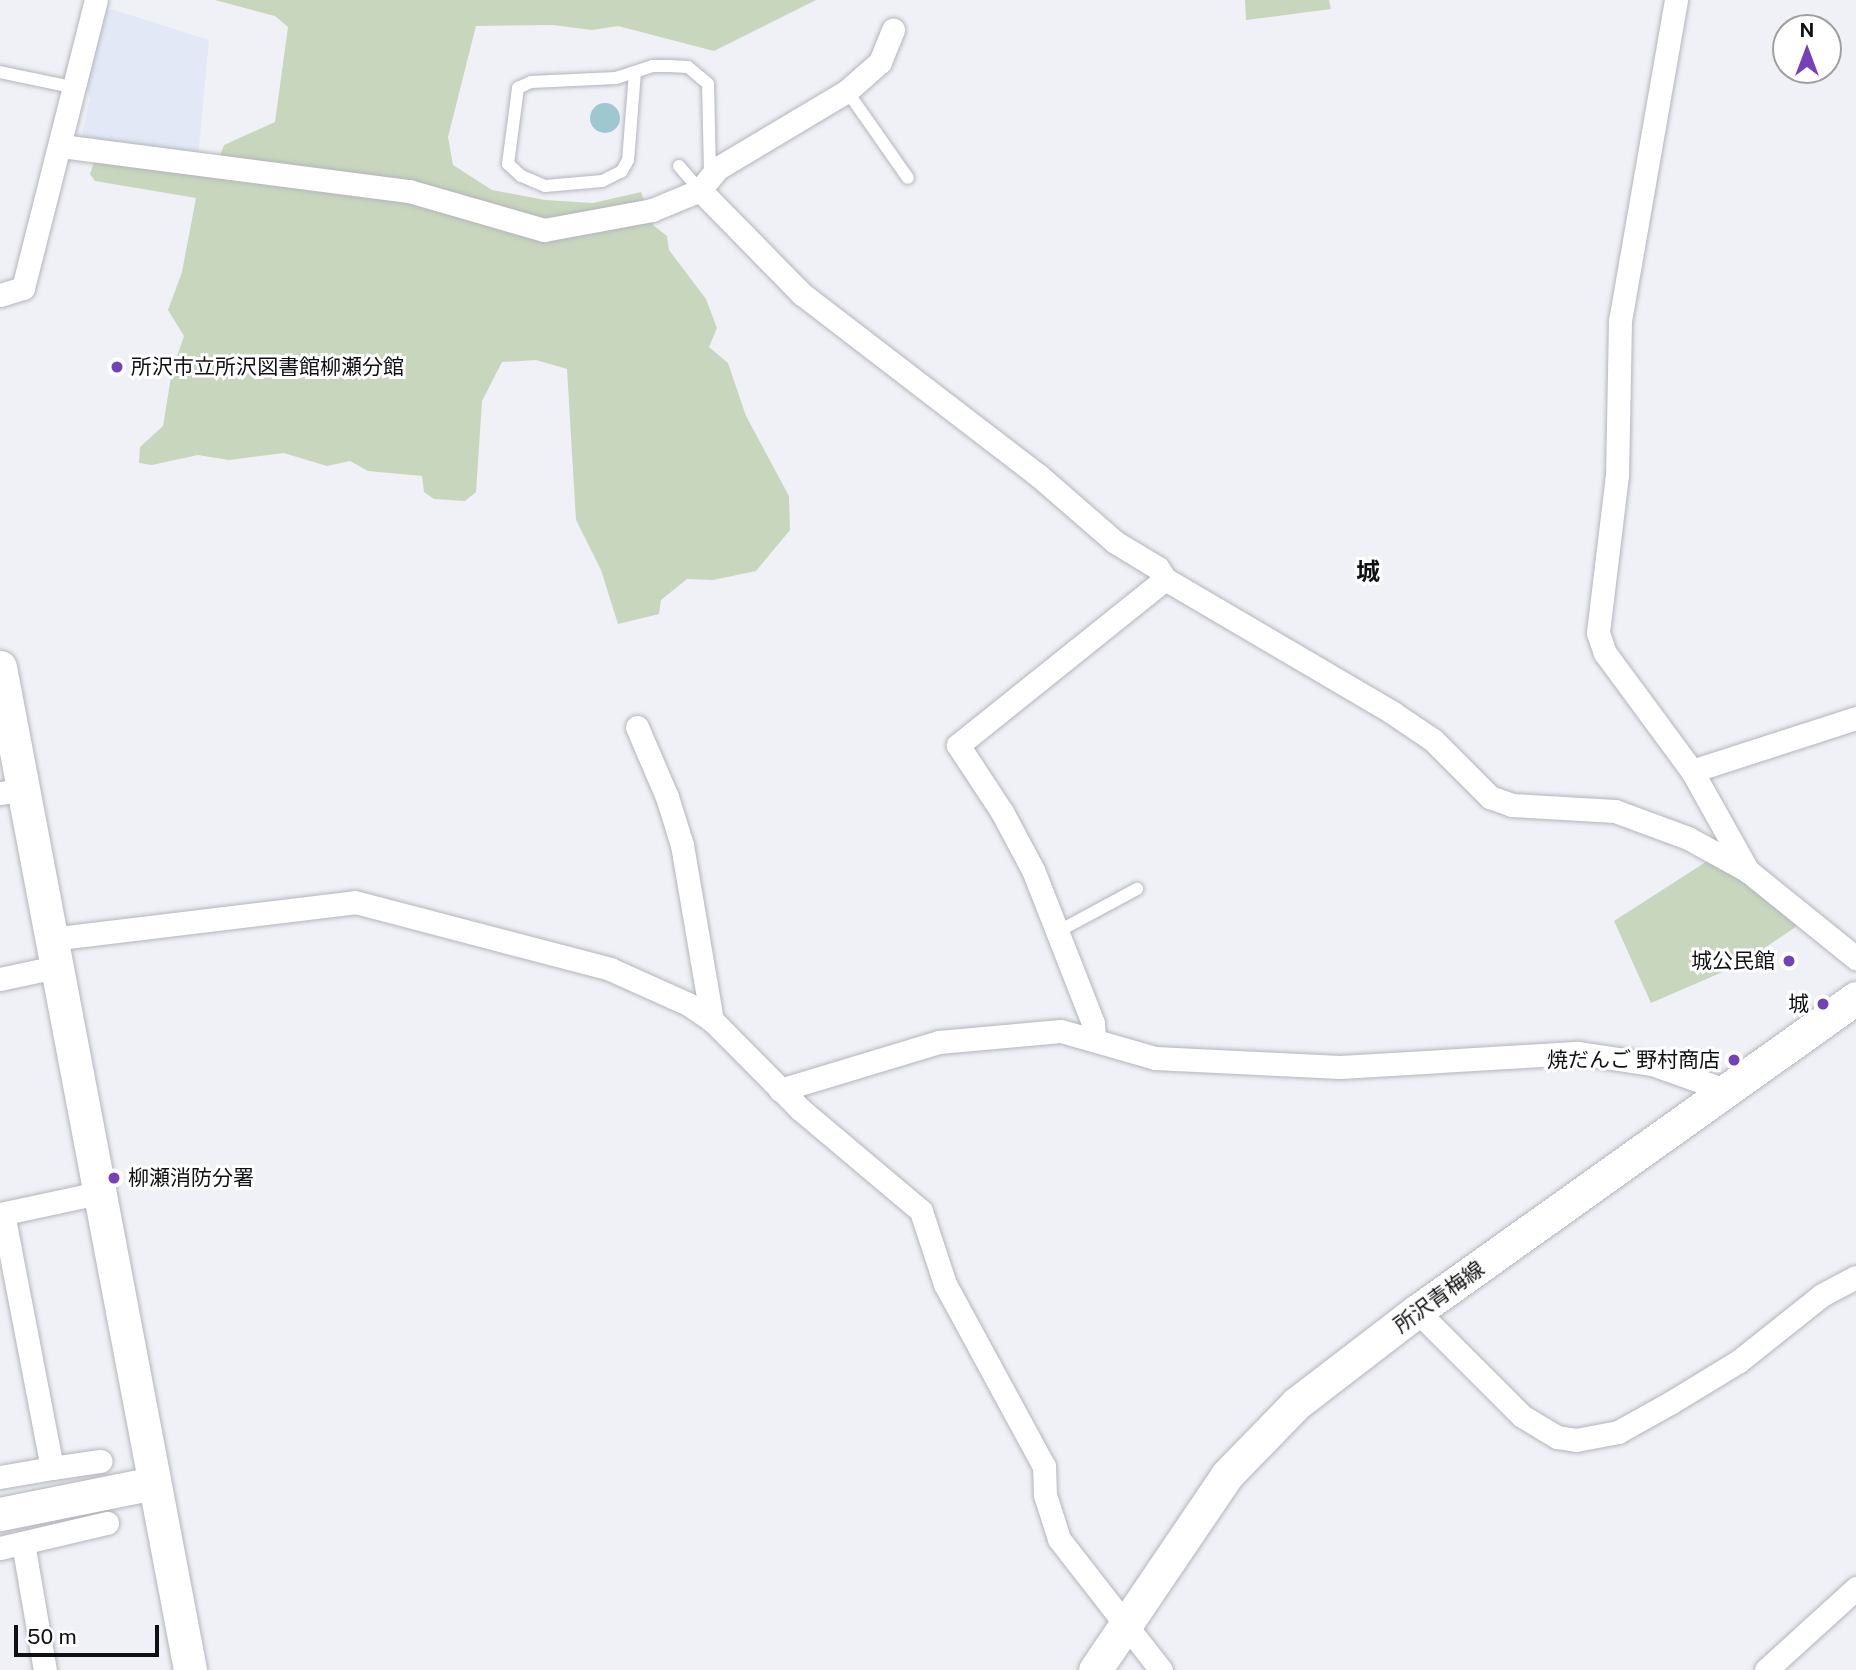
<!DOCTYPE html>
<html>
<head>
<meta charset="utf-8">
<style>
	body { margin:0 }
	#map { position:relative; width:1856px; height:1670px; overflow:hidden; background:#eff1f7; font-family:"Public Sans","Noto Sans JP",sans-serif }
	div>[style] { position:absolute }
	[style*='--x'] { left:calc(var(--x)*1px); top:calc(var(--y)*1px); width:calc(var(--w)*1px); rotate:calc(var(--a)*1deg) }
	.built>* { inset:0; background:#e2e8f5 }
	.green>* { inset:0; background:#c8d6bd }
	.water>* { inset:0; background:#9fc7d0 }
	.round { border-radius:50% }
	.roads { filter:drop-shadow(0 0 2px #b3b5bb) drop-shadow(0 0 2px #b3b5bb) }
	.lane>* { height:12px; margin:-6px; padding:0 6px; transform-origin:6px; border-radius:6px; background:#fff }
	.street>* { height:23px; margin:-11.5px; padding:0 11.5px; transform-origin:11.5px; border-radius:11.5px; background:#fff }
	.secondary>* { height:33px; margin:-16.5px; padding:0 16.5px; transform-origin:16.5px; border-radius:16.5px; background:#fff }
	.dots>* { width:19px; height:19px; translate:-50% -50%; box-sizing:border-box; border:4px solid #fff; border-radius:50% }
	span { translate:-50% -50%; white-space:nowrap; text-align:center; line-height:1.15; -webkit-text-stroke:6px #fff; paint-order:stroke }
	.poi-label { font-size:21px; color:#0f1012 }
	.left { translate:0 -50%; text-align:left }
	.right { translate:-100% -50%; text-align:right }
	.street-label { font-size:21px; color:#0f1012 }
	.quarter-label { font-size:24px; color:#0f1012; font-weight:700 }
	.north { position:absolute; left:1772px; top:14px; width:70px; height:70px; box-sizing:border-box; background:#fff; border:2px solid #9f9fa0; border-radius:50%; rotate:0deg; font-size:19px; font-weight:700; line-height:28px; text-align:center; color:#0f1012 }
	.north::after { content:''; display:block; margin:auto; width:24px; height:32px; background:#7441b8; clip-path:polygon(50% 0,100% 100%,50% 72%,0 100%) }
	.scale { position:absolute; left:14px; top:1625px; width:145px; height:32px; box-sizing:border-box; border:4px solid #0f1012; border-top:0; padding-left:9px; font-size:21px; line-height:24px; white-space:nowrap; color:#0f1012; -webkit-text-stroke:5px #fff; paint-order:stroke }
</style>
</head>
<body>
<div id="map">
	<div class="built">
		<div style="clip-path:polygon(111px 9px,209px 40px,198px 158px,90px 144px,82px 134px,90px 99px,84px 81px,100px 16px)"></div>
	</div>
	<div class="green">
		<div style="clip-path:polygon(215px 0,816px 0,714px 51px,618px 26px,592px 30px,553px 25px,476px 26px,448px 137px,453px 165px,492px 190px,545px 200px,593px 203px,641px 192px,653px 225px,667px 236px,669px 250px,706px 299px,717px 328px,709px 347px,728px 363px,746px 416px,789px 496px,790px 530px,756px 571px,713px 580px,687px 579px,661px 600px,659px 614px,618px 624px,601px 570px,576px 520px,567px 369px,536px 360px,502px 362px,482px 401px,476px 492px,465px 501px,434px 499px,424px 492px,422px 476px,368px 471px,350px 461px,327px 466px,284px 453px,229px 460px,198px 455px,152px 465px,139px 463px,140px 447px,163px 426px,172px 371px,184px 336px,168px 310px,182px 272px,196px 198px,95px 181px,90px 174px,95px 158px,214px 172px,224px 145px,275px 122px,288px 27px,275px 16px)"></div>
		<div style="clip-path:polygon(1245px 0,1329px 0,1331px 9px,1246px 20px)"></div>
		<div style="clip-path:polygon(1712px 858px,1749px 879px,1800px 924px,1741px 964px,1651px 1003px,1614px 921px)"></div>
	</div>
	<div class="water">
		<div class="round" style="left:590px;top:103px;width:30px;height:30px"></div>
	</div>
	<div class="roads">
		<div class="lane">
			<div style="--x:0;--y:72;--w:74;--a:11.8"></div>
			<div style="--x:635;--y:72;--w:88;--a:94.5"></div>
			<div style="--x:628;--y:160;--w:13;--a:119"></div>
			<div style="--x:622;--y:171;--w:22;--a:153"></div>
			<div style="--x:602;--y:181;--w:57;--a:175"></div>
			<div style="--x:545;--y:186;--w:26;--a:-157"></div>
			<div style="--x:521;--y:176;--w:18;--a:-137"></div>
			<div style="--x:508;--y:164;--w:77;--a:-82.5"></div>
			<div style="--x:518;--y:88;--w:14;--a:-25"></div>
			<div style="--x:531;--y:82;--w:85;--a:-2.7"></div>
			<div style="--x:616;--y:78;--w:20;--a:-18"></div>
			<div style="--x:635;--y:72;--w:18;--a:-19"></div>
			<div style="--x:652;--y:66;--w:17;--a:0"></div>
			<div style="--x:669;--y:66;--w:19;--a:3"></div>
			<div style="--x:688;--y:67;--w:26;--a:40"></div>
			<div style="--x:708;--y:84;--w:90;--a:88.7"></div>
			<div style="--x:847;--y:91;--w:106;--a:55"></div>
			<div style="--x:679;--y:166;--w:32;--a:49"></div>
			<div style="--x:1057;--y:932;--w:91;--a:-28.3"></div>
		</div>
		<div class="street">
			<div style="--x:1676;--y:0;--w:326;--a:99.9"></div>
			<div style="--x:1620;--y:321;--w:154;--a:91.1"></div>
			<div style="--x:1617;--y:475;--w:159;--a:96.9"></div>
			<div style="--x:1598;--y:633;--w:21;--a:71"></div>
			<div style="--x:1605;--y:653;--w:147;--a:53.6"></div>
			<div style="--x:1692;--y:771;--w:115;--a:60.8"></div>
			<div style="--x:61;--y:146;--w:351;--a:7.4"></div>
			<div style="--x:409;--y:191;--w:141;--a:16.1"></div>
			<div style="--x:544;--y:230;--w:110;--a:-10.5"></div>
			<div style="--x:652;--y:210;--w:52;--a:-22.6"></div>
			<div style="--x:700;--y:190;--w:146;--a:45.6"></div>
			<div style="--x:802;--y:294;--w:297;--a:37.5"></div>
			<div style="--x:1038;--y:475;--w:102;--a:41"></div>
			<div style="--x:1115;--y:542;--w:50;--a:31.2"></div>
			<div style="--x:1158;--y:568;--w:13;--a:58"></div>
			<div style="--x:1165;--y:579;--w:264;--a:30.4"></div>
			<div style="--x:1393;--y:713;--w:48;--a:34"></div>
			<div style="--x:1433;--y:740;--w:81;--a:45"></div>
			<div style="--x:1490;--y:797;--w:23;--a:20"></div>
			<div style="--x:1512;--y:805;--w:103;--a:3.3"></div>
			<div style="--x:1615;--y:811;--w:78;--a:20.3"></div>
			<div style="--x:1688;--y:838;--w:68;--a:28.8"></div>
			<div style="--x:1748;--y:871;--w:139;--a:38.9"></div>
			<div style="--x:700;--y:190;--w:28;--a:-51"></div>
			<div style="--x:718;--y:168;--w:150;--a:-30.8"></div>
			<div style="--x:847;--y:91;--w:44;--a:-41.3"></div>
			<div style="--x:880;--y:62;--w:35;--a:-68"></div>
			<div style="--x:0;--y:295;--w:24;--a:-17"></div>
			<div style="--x:23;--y:288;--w:297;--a:-75.8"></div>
			<div style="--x:637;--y:727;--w:76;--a:66.8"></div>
			<div style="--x:667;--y:797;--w:50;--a:72.6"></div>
			<div style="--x:682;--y:845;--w:178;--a:80.3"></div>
			<div style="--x:1692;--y:771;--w:172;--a:-17.9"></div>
			<div style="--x:0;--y:793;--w:22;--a:-8"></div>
			<div style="--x:51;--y:939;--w:306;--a:-6.9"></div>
			<div style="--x:355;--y:902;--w:264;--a:14.7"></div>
			<div style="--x:610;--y:969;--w:85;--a:24.2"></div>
			<div style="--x:688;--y:1004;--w:29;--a:34"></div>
			<div style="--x:712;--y:1020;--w:125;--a:45.3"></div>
			<div style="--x:800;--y:1109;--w:158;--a:40.1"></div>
			<div style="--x:921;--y:1211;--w:77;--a:71.8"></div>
			<div style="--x:945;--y:1284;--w:207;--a:61.5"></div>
			<div style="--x:1044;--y:1466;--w:29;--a:88"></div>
			<div style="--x:1045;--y:1495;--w:46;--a:72.3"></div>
			<div style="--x:1059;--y:1539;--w:166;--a:52.1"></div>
			<div style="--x:0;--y:979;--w:57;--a:-12.1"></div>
			<div style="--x:1094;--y:1038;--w:15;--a:-94"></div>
			<div style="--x:1093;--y:1023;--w:164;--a:-111.4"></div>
			<div style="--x:1033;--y:870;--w:66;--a:-118.1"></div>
			<div style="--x:1002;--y:812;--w:80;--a:-123.3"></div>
			<div style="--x:958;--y:745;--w:265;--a:-38.7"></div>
			<div style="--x:780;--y:1090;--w:166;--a:-16.8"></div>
			<div style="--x:939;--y:1042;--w:122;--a:-5.2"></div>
			<div style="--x:1061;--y:1031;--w:98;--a:16"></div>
			<div style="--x:1155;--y:1058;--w:185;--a:2.8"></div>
			<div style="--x:1340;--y:1067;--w:239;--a:-3.4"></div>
			<div style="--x:1579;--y:1053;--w:74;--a:8.6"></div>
			<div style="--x:1652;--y:1064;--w:81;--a:19.6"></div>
			<div style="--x:0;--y:1214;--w:101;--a:-12"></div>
			<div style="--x:1417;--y:1311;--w:148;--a:45"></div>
			<div style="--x:1522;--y:1416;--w:41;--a:31"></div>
			<div style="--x:1557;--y:1437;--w:19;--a:9"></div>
			<div style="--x:1576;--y:1440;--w:43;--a:-10.8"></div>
			<div style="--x:1618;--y:1432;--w:60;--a:-29.1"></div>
			<div style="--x:1670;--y:1403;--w:81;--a:-31.3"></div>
			<div style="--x:1739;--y:1361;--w:106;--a:-38.5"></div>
			<div style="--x:1822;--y:1295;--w:38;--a:-28"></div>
			<div style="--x:52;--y:1468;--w:49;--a:-8.3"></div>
			<div style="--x:0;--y:1477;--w:53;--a:-9.8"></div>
			<div style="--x:52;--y:1468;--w:259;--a:-100.9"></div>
			<div style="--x:23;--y:1543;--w:129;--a:80.2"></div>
			<div style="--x:0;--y:1548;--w:110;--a:-13.2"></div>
			<div style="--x:1766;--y:1670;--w:122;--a:-42.3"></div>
		</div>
		<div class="secondary">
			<div style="--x:0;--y:667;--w:1021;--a:79.27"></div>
			<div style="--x:0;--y:1514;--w:157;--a:-11.4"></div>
			<div style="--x:1095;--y:1670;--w:235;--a:-55.9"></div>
			<div style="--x:1227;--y:1475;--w:100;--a:-45.8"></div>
			<div style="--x:1297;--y:1403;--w:151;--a:-37.5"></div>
			<div style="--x:1417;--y:1311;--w:539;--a:-35.49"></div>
		</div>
	</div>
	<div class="dots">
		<div style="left:117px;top:367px;background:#7441b8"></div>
		<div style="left:1789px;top:961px;background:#7441b8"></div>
		<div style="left:1823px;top:1004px;background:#7441b8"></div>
		<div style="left:1734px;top:1060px;background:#7441b8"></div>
		<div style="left:114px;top:1178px;background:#7441b8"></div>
	</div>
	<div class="poi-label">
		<span class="left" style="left:131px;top:367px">所沢市立所沢図書館柳瀬分館</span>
		<span class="right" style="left:1775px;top:961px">城公民館</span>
		<span class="right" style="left:1809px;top:1004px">城</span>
		<span class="right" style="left:1720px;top:1060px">焼だんご 野村商店</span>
		<span class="left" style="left:128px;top:1178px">柳瀬消防分署</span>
	</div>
	<div class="street-label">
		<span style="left:1439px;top:1297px;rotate:-36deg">所沢青梅線</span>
	</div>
	<div class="quarter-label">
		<span style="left:1368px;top:572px">城</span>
	</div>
	<div class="north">N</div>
	<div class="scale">50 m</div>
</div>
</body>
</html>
